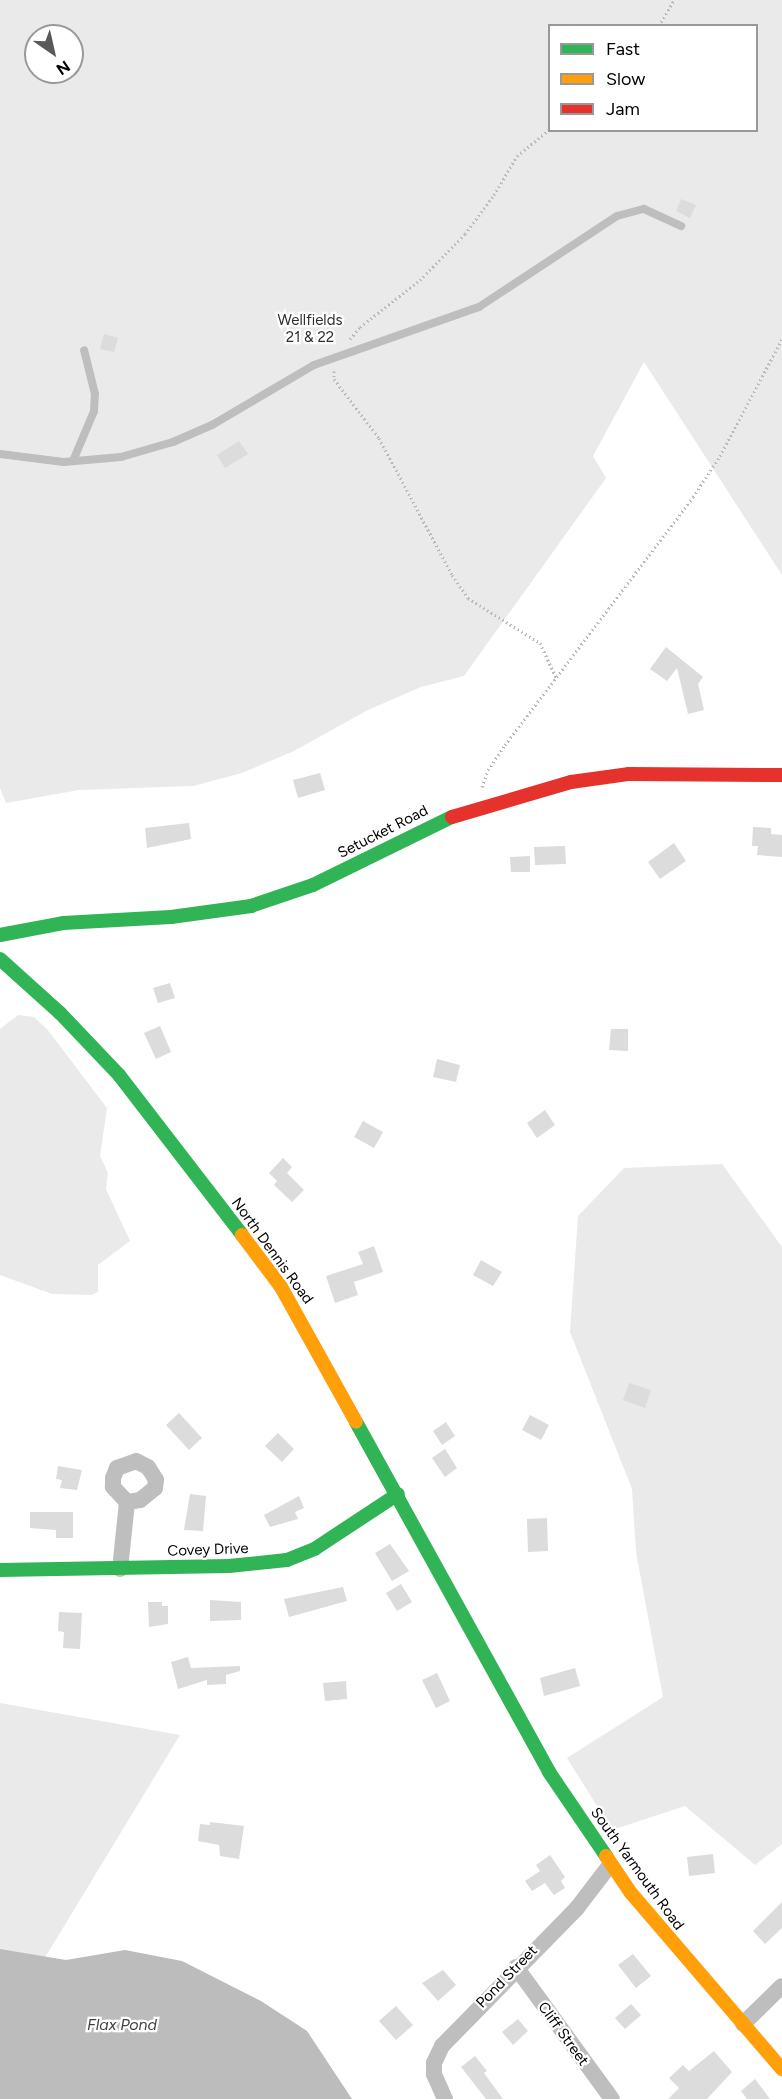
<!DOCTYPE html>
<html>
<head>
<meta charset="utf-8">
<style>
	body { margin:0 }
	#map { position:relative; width:782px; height:2099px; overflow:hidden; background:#fff; font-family:Figtree,sans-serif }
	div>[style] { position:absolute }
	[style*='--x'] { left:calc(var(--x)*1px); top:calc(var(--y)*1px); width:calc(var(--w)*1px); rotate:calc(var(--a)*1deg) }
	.green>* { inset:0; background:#eaeaea }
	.water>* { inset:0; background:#bcbcbc }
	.building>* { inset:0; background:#dcdcdc }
	.path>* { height:3px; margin-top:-1.5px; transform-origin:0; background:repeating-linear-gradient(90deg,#b8b8b8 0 1.5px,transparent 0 4.5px) }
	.lane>* { height:8px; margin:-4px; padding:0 4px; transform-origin:4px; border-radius:4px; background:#bebebe }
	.street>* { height:16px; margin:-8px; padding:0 8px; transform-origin:8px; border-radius:8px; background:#bebebe }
	.fast>* { height:14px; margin:-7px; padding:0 7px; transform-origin:7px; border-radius:7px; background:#30b455 }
	.slow>* { height:14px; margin:-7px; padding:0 7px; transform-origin:7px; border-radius:7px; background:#ff9f0a }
	.jam>* { height:14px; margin:-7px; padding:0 7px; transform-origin:7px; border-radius:7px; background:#e5322d }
	span { translate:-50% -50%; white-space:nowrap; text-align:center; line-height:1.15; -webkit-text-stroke:4.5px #fff; paint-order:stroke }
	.park-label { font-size:15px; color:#2f2f2f }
	.street-label { font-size:15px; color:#000 }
	.water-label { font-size:16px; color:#404040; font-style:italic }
	.legend { position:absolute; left:548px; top:24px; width:210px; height:108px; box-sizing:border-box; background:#fff; border:2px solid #999; margin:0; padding:8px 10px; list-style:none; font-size:18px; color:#000 }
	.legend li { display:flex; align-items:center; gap:12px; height:30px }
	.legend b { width:30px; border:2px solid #999 }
	.north { position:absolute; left:24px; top:24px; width:60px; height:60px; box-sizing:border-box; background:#fff; border:2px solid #999; border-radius:50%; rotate:146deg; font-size:16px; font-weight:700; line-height:24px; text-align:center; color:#000 }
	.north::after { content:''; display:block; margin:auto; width:21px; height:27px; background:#595959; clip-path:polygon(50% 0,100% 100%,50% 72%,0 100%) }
</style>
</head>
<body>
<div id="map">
	<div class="green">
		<div style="clip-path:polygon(evenodd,0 0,782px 0,782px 575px,644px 362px,593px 456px,606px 478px,464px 676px,421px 687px,368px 710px,294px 751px,242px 773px,193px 786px,79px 790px,6px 803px,0 788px,0 0,550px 26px,756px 26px,756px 130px,550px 130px,550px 26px,0 0,36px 36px,72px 36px,72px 72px,36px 72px,36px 36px)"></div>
		<div style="clip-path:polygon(18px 1015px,34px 1017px,47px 1029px,107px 1108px,100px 1156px,108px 1173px,106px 1189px,130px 1241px,98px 1265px,98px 1292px,91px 1295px,52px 1294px,0 1275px,0 1029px)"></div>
		<div style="clip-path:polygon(722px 1164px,782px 1247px,782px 1844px,755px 1865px,685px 1806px,612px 1830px,567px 1758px,663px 1697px,636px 1552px,632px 1489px,570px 1332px,578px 1216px,624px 1168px)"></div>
		<div style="clip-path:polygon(0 1703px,180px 1735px,29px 1984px,0 1983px)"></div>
	</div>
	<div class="water">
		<div style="clip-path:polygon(0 1949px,66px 1960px,125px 1950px,182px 1961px,261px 2001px,307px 2031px,352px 2099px,0 2099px)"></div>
	</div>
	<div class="building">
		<div style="clip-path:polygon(681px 199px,696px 205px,690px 218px,676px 211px)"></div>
		<div style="clip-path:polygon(104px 334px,118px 338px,114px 352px,100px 349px)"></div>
		<div style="clip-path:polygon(239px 441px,248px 454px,225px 468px,217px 455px)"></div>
		<div style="clip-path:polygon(666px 647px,703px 677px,698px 684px,704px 710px,688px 714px,677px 668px,667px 681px,650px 669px)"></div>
		<div style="clip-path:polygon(320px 773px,325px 790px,298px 798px,293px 780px)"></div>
		<div style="clip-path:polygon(189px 823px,191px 839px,147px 848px,145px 828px)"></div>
		<div style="clip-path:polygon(753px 827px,771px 828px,771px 834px,782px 835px,782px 857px,757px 855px,758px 846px,752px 846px)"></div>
		<div style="clip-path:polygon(674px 843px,686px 861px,660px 879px,648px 862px)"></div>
		<div style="clip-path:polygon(565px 846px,566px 864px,535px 865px,534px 847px)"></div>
		<div style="clip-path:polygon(530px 856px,530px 872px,511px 872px,510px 857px)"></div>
		<div style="clip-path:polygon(170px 983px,175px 998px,158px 1003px,153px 988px)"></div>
		<div style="clip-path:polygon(160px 1026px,171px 1052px,156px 1059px,144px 1033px)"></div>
		<div style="clip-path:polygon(611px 1029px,628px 1029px,628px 1051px,609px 1050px)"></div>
		<div style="clip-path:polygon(437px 1059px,460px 1065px,456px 1082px,433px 1077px)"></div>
		<div style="clip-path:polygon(545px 1110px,555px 1125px,537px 1138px,527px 1123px)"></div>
		<div style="clip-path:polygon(363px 1121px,383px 1132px,374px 1148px,354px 1137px)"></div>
		<div style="clip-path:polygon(283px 1158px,292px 1167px,287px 1173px,304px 1190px,292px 1202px,274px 1185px,277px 1181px,269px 1173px)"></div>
		<div style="clip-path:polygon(374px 1246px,383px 1272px,354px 1282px,358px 1295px,335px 1303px,326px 1276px,363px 1264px,358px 1252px)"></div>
		<div style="clip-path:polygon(481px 1260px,502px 1272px,493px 1286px,473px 1275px)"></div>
		<div style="clip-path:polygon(629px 1383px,651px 1390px,645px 1408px,623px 1400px)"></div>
		<div style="clip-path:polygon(179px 1413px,202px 1438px,189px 1450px,166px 1425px)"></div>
		<div style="clip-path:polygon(530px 1415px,549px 1425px,541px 1440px,522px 1430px)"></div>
		<div style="clip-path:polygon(446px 1422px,455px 1436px,442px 1445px,433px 1431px)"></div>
		<div style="clip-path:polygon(278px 1433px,294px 1449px,282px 1462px,265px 1446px)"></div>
		<div style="clip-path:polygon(445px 1449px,457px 1468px,445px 1477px,432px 1458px)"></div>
		<div style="clip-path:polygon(58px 1466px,82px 1470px,77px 1490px,60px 1488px,62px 1480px,56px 1479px)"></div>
		<div style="clip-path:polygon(190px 1494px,206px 1496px,203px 1531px,184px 1530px)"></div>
		<div style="clip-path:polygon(299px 1496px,304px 1508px,295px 1512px,298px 1519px,270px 1527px,264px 1515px)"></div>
		<div style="clip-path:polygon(30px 1512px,73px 1512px,73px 1538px,56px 1538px,56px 1530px,30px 1528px)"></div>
		<div style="clip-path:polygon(547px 1518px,548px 1551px,528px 1552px,527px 1519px)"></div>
		<div style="clip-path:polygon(390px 1544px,409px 1571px,392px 1581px,375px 1553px)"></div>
		<div style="clip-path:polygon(401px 1584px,412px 1602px,397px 1611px,386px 1593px)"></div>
		<div style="clip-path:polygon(343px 1587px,347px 1601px,289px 1617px,284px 1599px)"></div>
		<div style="clip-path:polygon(210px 1600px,241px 1602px,241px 1620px,210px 1621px)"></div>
		<div style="clip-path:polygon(148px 1602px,162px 1602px,162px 1606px,168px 1606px,168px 1624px,149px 1627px)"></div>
		<div style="clip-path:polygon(59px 1612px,82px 1613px,80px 1649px,63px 1648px,64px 1632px,58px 1631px)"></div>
		<div style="clip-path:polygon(188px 1657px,191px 1668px,240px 1666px,240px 1671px,226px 1675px,226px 1684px,207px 1685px,207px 1680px,178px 1689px,171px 1662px)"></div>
		<div style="clip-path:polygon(575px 1668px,580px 1686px,544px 1696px,540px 1678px)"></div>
		<div style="clip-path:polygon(437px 1673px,450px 1701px,436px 1708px,422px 1680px)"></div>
		<div style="clip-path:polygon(346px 1681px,347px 1699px,325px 1701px,323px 1683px)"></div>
		<div style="clip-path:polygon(210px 1822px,244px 1826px,239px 1859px,220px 1856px,219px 1845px,198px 1841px,200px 1824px,210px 1825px)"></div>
		<div style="clip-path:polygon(713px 1854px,715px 1873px,689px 1876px,687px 1857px)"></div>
		<div style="clip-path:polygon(550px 1855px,565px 1877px,561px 1881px,565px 1888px,554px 1895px,545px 1883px,532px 1891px,525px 1881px,540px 1871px,536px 1865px)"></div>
		<div style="clip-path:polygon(782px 1902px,782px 1928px,765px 1944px,753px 1931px)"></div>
		<div style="clip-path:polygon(633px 1954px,651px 1976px,636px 1988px,618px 1965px)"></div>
		<div style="clip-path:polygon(443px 1970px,456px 1985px,438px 2001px,422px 1983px)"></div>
		<div style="clip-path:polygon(631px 2004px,641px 2015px,625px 2029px,615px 2018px)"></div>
		<div style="clip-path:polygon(396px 2006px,413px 2025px,396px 2040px,379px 2021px)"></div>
		<div style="clip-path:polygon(518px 2019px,528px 2031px,513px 2045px,502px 2032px)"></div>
		<div style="clip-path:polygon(714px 2051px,732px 2072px,707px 2099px,668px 2099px,679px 2088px,669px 2078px,683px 2065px,689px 2071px)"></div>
		<div style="clip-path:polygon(475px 2056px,487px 2071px,484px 2073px,503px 2099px,486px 2099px,461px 2067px)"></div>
		<div style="clip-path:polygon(755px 2079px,770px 2099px,747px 2099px,741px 2091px)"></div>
	</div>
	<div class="path">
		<div style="--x:659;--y:26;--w:30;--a:-60"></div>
		<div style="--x:350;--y:339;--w:16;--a:-50"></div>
		<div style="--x:360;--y:327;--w:76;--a:-38.1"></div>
		<div style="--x:420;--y:280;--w:64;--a:-45.6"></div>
		<div style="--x:465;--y:234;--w:49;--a:-53.4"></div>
		<div style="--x:494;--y:195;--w:45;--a:-59.5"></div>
		<div style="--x:517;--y:156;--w:43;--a:-39.3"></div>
		<div style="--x:334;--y:371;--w:8;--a:90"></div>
		<div style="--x:334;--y:379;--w:74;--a:52.7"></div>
		<div style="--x:379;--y:438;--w:155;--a:61.9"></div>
		<div style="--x:452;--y:575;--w:28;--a:55"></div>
		<div style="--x:468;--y:598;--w:85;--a:32"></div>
		<div style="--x:540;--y:643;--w:40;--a:65"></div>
		<div style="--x:482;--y:787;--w:18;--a:-71"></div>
		<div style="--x:488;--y:770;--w:30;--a:-56"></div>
		<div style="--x:505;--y:745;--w:311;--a:-52.8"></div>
		<div style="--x:693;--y:497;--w:49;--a:-56.6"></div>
		<div style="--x:720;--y:456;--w:132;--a:-62.1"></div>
	</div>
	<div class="lane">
		<div style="--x:0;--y:454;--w:64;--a:7.1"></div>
		<div style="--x:64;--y:462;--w:57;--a:-5"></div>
		<div style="--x:121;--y:457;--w:54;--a:-16.1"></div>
		<div style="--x:173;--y:442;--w:43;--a:-23.6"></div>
		<div style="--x:212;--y:425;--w:118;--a:-30.5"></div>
		<div style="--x:314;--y:365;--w:175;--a:-19.4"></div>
		<div style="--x:479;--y:307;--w:165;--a:-33.4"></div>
		<div style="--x:617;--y:216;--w:28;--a:-15"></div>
		<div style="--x:644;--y:209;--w:41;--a:24.7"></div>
		<div style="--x:73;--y:461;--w:54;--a:-67.2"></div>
		<div style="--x:94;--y:411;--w:17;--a:-87"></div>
		<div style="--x:95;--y:394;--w:45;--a:-104"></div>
	</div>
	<div class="street">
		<div style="--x:120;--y:1569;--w:67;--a:-84"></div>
		<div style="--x:127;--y:1502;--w:21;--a:-133"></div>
		<div style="--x:113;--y:1487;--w:9;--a:-90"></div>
		<div style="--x:113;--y:1478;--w:11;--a:-68"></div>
		<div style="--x:117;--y:1468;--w:20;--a:-20"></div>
		<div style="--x:136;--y:1461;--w:13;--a:27"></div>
		<div style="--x:148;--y:1467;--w:15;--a:58"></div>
		<div style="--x:156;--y:1480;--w:8;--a:97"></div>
		<div style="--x:155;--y:1488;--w:19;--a:141"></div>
		<div style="--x:140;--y:1500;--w:13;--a:171"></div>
		<div style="--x:516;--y:1967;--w:163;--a:54"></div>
		<div style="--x:743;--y:2024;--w:54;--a:-44.3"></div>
		<div style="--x:445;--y:2099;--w:27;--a:-114"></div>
		<div style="--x:434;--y:2074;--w:11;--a:-90"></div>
		<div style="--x:434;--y:2063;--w:19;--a:-65"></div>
		<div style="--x:442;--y:2046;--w:193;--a:-45.6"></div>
		<div style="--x:577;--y:1908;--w:54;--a:-52.5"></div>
	</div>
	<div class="fast">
		<div style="--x:0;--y:935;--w:64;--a:-10.8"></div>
		<div style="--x:63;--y:923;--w:108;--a:-3.2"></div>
		<div style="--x:171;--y:917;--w:81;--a:-7.8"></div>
		<div style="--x:251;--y:906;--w:65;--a:-18.7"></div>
		<div style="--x:313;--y:885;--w:155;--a:-26.1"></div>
		<div style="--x:0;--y:959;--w:81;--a:42"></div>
		<div style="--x:60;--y:1013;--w:86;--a:46.4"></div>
		<div style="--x:119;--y:1075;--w:202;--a:52.4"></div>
		<div style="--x:356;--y:1422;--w:400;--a:61.1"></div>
		<div style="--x:549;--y:1772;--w:102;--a:55.8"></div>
		<div style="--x:0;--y:1570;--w:229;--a:-1"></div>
		<div style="--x:229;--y:1566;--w:58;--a:-5.9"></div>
		<div style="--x:287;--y:1560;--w:31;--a:-22"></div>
		<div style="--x:316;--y:1548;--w:98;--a:-33.4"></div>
	</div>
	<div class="slow">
		<div style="--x:242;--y:1235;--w:65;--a:53.1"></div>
		<div style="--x:281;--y:1287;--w:154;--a:60.9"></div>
		<div style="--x:606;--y:1856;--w:45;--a:56"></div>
		<div style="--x:631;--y:1893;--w:232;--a:49.4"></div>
	</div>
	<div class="jam">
		<div style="--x:452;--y:817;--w:124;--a:-16.4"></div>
		<div style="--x:571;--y:782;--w:59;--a:-7.9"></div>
		<div style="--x:629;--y:774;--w:153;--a:0.4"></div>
	</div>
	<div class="park-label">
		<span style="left:310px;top:329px">Wellfields<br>21 &amp; 22</span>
	</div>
	<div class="street-label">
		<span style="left:383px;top:832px;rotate:-27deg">Setucket Road</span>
		<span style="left:272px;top:1251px;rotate:54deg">North Dennis Road</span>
		<span style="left:208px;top:1550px;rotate:-2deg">Covey Drive</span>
		<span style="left:637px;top:1869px;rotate:54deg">South Yarmouth Road</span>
		<span style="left:507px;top:1977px;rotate:-46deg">Pond Street</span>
		<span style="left:563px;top:2034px;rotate:54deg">Cliff Street</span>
	</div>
	<div class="water-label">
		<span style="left:122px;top:2025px">Flax Pond</span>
	</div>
	<ul class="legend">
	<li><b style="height:8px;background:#30b455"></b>Fast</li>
	<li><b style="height:8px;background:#ff9f0a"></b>Slow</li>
	<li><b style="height:8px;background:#e5322d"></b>Jam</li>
	</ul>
	<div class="north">N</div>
</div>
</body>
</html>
